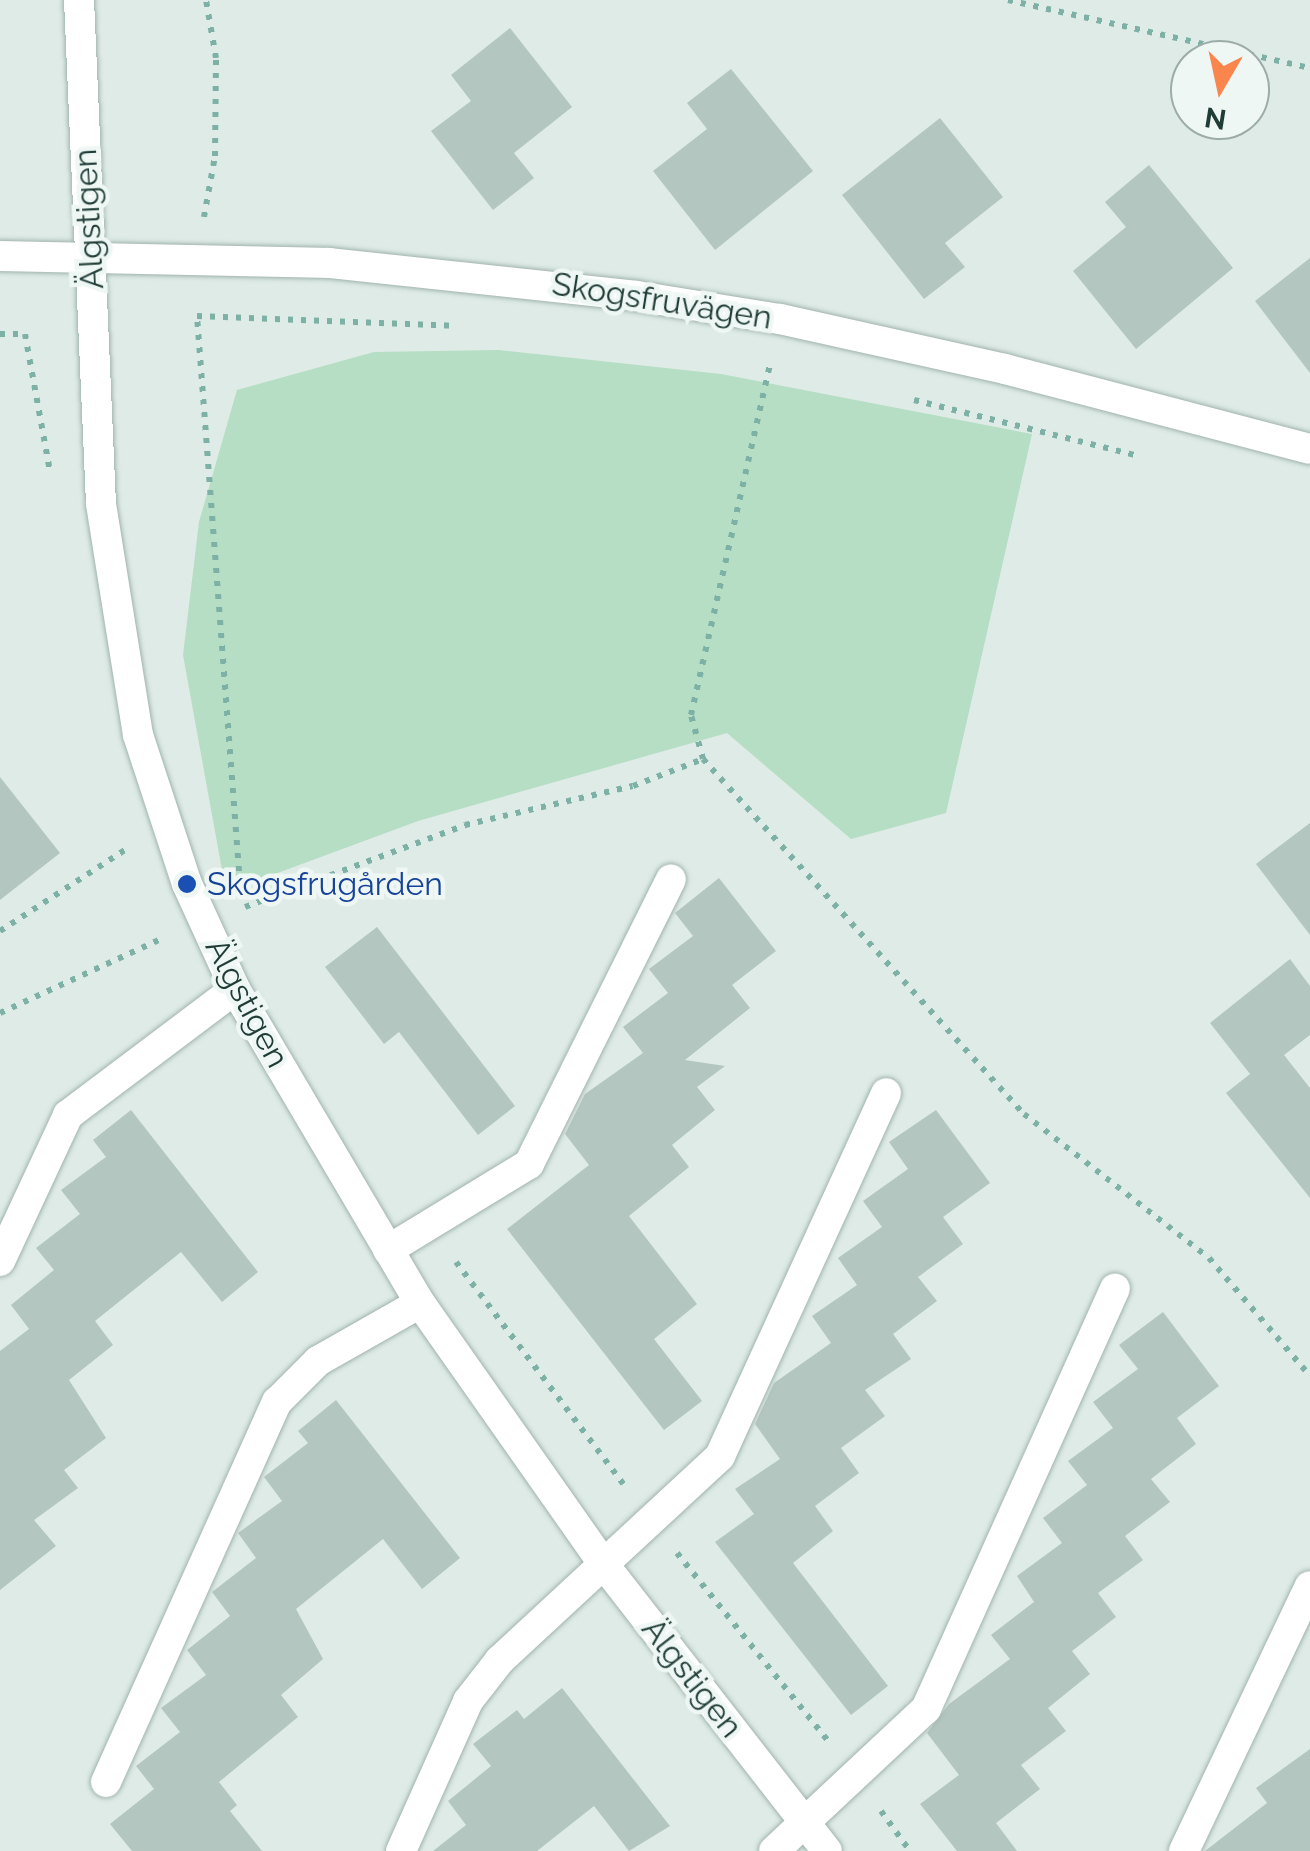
<!DOCTYPE html>
<html>
<head>
<meta charset="utf-8">
<style>
	body { margin:0 }
	#map { position:relative; width:1310px; height:1851px; overflow:hidden; background:#deebe6; font-family:Raleway,sans-serif }
	div>[style] { position:absolute }
	[style*='--x'] { left:calc(var(--x)*1px); top:calc(var(--y)*1px); width:calc(var(--w)*1px); rotate:calc(var(--a)*1deg) }
	.green>* { inset:0; background:#b5dec4 }
	.building>* { inset:0; background:#b3c6c0 }
	.path>* { height:6px; margin-top:-3px; transform-origin:0; background:repeating-linear-gradient(90deg,#7db1a5 0 5px,transparent 0 13px) }
	.roads { filter:drop-shadow(0 0 2px #a1b3ae) drop-shadow(0 0 2px #a1b3ae) }
	.service>* { height:30px; margin:-15px; padding:0 15px; transform-origin:15px; border-radius:15px; background:#fff }
	.minor>* { height:30px; margin:-15px; padding:0 15px; transform-origin:15px; border-radius:15px; background:#fff }
	.dots>* { width:28px; height:28px; translate:-50% -50%; box-sizing:border-box; border:5px solid #eff7f4; border-radius:50% }
	span { translate:-50% -50%; white-space:nowrap; text-align:center; line-height:1.15; -webkit-text-stroke:9px #eff7f4; paint-order:stroke }
	.street-label { font-size:32px; color:#1f3c36 }
	.transit-label { font-size:32px; color:#164399 }
	.left { translate:0 -50%; text-align:left }
	.north { position:absolute; left:1170px; top:40px; width:100px; height:100px; box-sizing:border-box; background:#eff7f4; border:2px solid #9caca8; border-radius:50%; rotate:189deg; font-size:28px; font-weight:700; line-height:40px; text-align:center; color:#1f3c36 }
	.north::after { content:''; display:block; margin:auto; width:35px; height:45px; background:#fb864d; clip-path:polygon(50% 0,100% 100%,50% 72%,0 100%) }
</style>
</head>
<body>
<div id="map">
	<div class="green">
		<div style="clip-path:polygon(499px 350px,721px 374px,1032px 434px,946px 813px,851px 839px,727px 733px,418px 821px,226px 892px,183px 655px,199px 522px,237px 390px,374px 352px)"></div>
	</div>
	<div class="building">
		<div style="clip-path:polygon(510px 28px,572px 107px,514px 153px,534px 178px,493px 210px,431px 131px,471px 101px,451px 75px)"></div>
		<div style="clip-path:polygon(731px 69px,813px 171px,715px 250px,653px 171px,707px 129px,687px 103px)"></div>
		<div style="clip-path:polygon(940px 118px,1003px 197px,945px 243px,965px 267px,924px 299px,842px 195px)"></div>
		<div style="clip-path:polygon(1149px 165px,1233px 268px,1136px 349px,1073px 271px,1126px 227px,1105px 202px)"></div>
		<div style="clip-path:polygon(1310px 258px,1310px 373px,1255px 301px)"></div>
		<div style="clip-path:polygon(0 777px,60px 853px,0 900px)"></div>
		<div style="clip-path:polygon(1310px 823px,1310px 935px,1256px 864px)"></div>
		<div style="clip-path:polygon(719px 878px,776px 951px,732px 985px,750px 1008px,685px 1060px,725px 1066px,697px 1087px,715px 1110px,672px 1145px,689px 1167px,629px 1216px,697px 1304px,654px 1339px,702px 1401px,664px 1430px,507px 1229px,589px 1165px,565px 1134px,585px 1094px,643px 1053px,623px 1027px,668px 993px,649px 969px,693px 936px,675px 913px)"></div>
		<div style="clip-path:polygon(377px 927px,515px 1106px,478px 1135px,399px 1032px,384px 1044px,325px 967px)"></div>
		<div style="clip-path:polygon(1290px 959px,1310px 986px,1310px 1035px,1284px 1055px,1310px 1088px,1310px 1198px,1226px 1093px,1250px 1074px,1210px 1023px)"></div>
		<div style="clip-path:polygon(131px 1110px,258px 1272px,222px 1302px,181px 1252px,95px 1321px,113px 1345px,69px 1380px,106px 1438px,64px 1470px,78px 1488px,34px 1520px,56px 1546px,0 1590px,0 1351px,29px 1329px,11px 1305px,54px 1270px,36px 1248px,80px 1214px,61px 1190px,106px 1157px,93px 1140px)"></div>
		<div style="clip-path:polygon(936px 1110px,990px 1183px,943px 1217px,963px 1244px,918px 1277px,937px 1301px,893px 1334px,911px 1359px,865px 1390px,885px 1416px,841px 1448px,859px 1473px,815px 1506px,833px 1531px,793px 1563px,888px 1686px,851px 1715px,715px 1542px,754px 1514px,735px 1489px,780px 1459px,755px 1424px,774px 1383px,831px 1343px,812px 1316px,857px 1285px,838px 1258px,882px 1227px,863px 1201px,908px 1169px,889px 1142px)"></div>
		<div style="clip-path:polygon(1163px 1312px,1219px 1386px,1177px 1418px,1196px 1444px,1151px 1479px,1170px 1502px,1125px 1536px,1143px 1560px,1098px 1593px,1116px 1617px,1072px 1651px,1090px 1674px,1048px 1708px,1066px 1731px,1021px 1765px,1040px 1789px,996px 1823px,1017px 1851px,957px 1851px,920px 1804px,959px 1775px,927px 1733px,949px 1704px,1010px 1659px,991px 1635px,1034px 1602px,1017px 1576px,1062px 1543px,1043px 1518px,1087px 1485px,1068px 1461px,1113px 1428px,1093px 1402px,1138px 1369px,1119px 1345px)"></div>
		<div style="clip-path:polygon(336px 1400px,460px 1558px,422px 1589px,383px 1539px,296px 1609px,323px 1659px,281px 1695px,298px 1717px,219px 1782px,237px 1805px,230px 1811px,262px 1851px,132px 1851px,110px 1824px,154px 1789px,136px 1766px,180px 1732px,161px 1708px,206px 1675px,187px 1650px,230px 1616px,212px 1592px,256px 1558px,238px 1533px,282px 1501px,264px 1477px,308px 1443px,298px 1431px)"></div>
		<div style="clip-path:polygon(562px 1688px,670px 1826px,629px 1851px,594px 1806px,537px 1851px,433px 1851px,466px 1825px,448px 1801px,491px 1766px,473px 1744px,517px 1710px,524px 1719px)"></div>
		<div style="clip-path:polygon(1310px 1749px,1310px 1851px,1205px 1851px,1267px 1803px,1256px 1788px)"></div>
	</div>
	<div class="path">
		<div style="--x:1008;--y:0;--w:310;--a:12.7"></div>
		<div style="--x:204;--y:217;--w:62;--a:-79.8"></div>
		<div style="--x:215;--y:156;--w:98;--a:-89.4"></div>
		<div style="--x:216;--y:58;--w:59;--a:-99.8"></div>
		<div style="--x:0;--y:334;--w:25;--a:0"></div>
		<div style="--x:25;--y:334;--w:139;--a:79.7"></div>
		<div style="--x:914;--y:400;--w:228;--a:14"></div>
		<div style="--x:703;--y:759;--w:479;--a:47.9"></div>
		<div style="--x:1024;--y:1114;--w:234;--a:37.9"></div>
		<div style="--x:1209;--y:1258;--w:155;--a:49.4"></div>
		<div style="--x:240;--y:884;--w:570;--a:-94.33"></div>
		<div style="--x:197;--y:316;--w:257;--a:2.2"></div>
		<div style="--x:245;--y:907;--w:235;--a:-20.4"></div>
		<div style="--x:465;--y:825;--w:172;--a:-13.1"></div>
		<div style="--x:633;--y:786;--w:75;--a:-21.1"></div>
		<div style="--x:703;--y:759;--w:46;--a:-105.3"></div>
		<div style="--x:691;--y:715;--w:360;--a:-77.3"></div>
		<div style="--x:0;--y:931;--w:153;--a:-33"></div>
		<div style="--x:0;--y:1013;--w:179;--a:-24.7"></div>
		<div style="--x:456;--y:1262;--w:278;--a:53"></div>
		<div style="--x:677;--y:1553;--w:243;--a:51.2"></div>
		<div style="--x:881;--y:1811;--w:49;--a:54.1"></div>
	</div>
	<div class="roads">
		<div class="service">
			<div style="--x:388;--y:1250;--w:165;--a:-31.4"></div>
			<div style="--x:529;--y:1164;--w:318;--a:-63.5"></div>
			<div style="--x:0;--y:1261;--w:161;--a:-65"></div>
			<div style="--x:68;--y:1115;--w:209;--a:-37"></div>
			<div style="--x:106;--y:1782;--w:417;--a:-65.8"></div>
			<div style="--x:277;--y:1402;--w:58;--a:-45"></div>
			<div style="--x:318;--y:1361;--w:117;--a:-29.6"></div>
			<div style="--x:401;--y:1851;--w:164;--a:-65.9"></div>
			<div style="--x:468;--y:1701;--w:52;--a:-52"></div>
			<div style="--x:500;--y:1660;--w:300;--a:-42.8"></div>
			<div style="--x:720;--y:1456;--w:399;--a:-65.4"></div>
			<div style="--x:774;--y:1851;--w:208;--a:-43.1"></div>
			<div style="--x:926;--y:1709;--w:461;--a:-65.8"></div>
			<div style="--x:1184;--y:1851;--w:293;--a:-64.6"></div>
		</div>
		<div class="minor">
			<div style="--x:79;--y:0;--w:504;--a:87.5"></div>
			<div style="--x:101;--y:504;--w:234;--a:80.9"></div>
			<div style="--x:138;--y:735;--w:157;--a:71.8"></div>
			<div style="--x:187;--y:884;--w:115;--a:65.4"></div>
			<div style="--x:235;--y:989;--w:364;--a:59.5"></div>
			<div style="--x:420;--y:1303;--w:317;--a:54.9"></div>
			<div style="--x:602;--y:1562;--w:366;--a:52.1"></div>
			<div style="--x:0;--y:256;--w:329;--a:1.2"></div>
			<div style="--x:329;--y:263;--w:309;--a:6.1"></div>
			<div style="--x:636;--y:296;--w:146;--a:9.1"></div>
			<div style="--x:780;--y:319;--w:230;--a:12.5"></div>
			<div style="--x:1005;--y:369;--w:315;--a:14.7"></div>
		</div>
	</div>
	<div class="dots">
		<div style="left:187px;top:884px;background:#1a4fb4"></div>
	</div>
	<div class="street-label">
		<span style="left:89px;top:219px;rotate:-93deg">Älgstigen</span>
		<span style="left:662px;top:301px;rotate:9deg">Skogsfruvägen</span>
		<span style="left:247px;top:1003px;rotate:62deg">Älgstigen</span>
		<span style="left:692px;top:1678px;rotate:52deg">Älgstigen</span>
	</div>
	<div class="transit-label">
		<span class="left" style="left:207px;top:884px">Skogsfrugården</span>
	</div>
	<div class="north">N</div>
</div>
</body>
</html>
